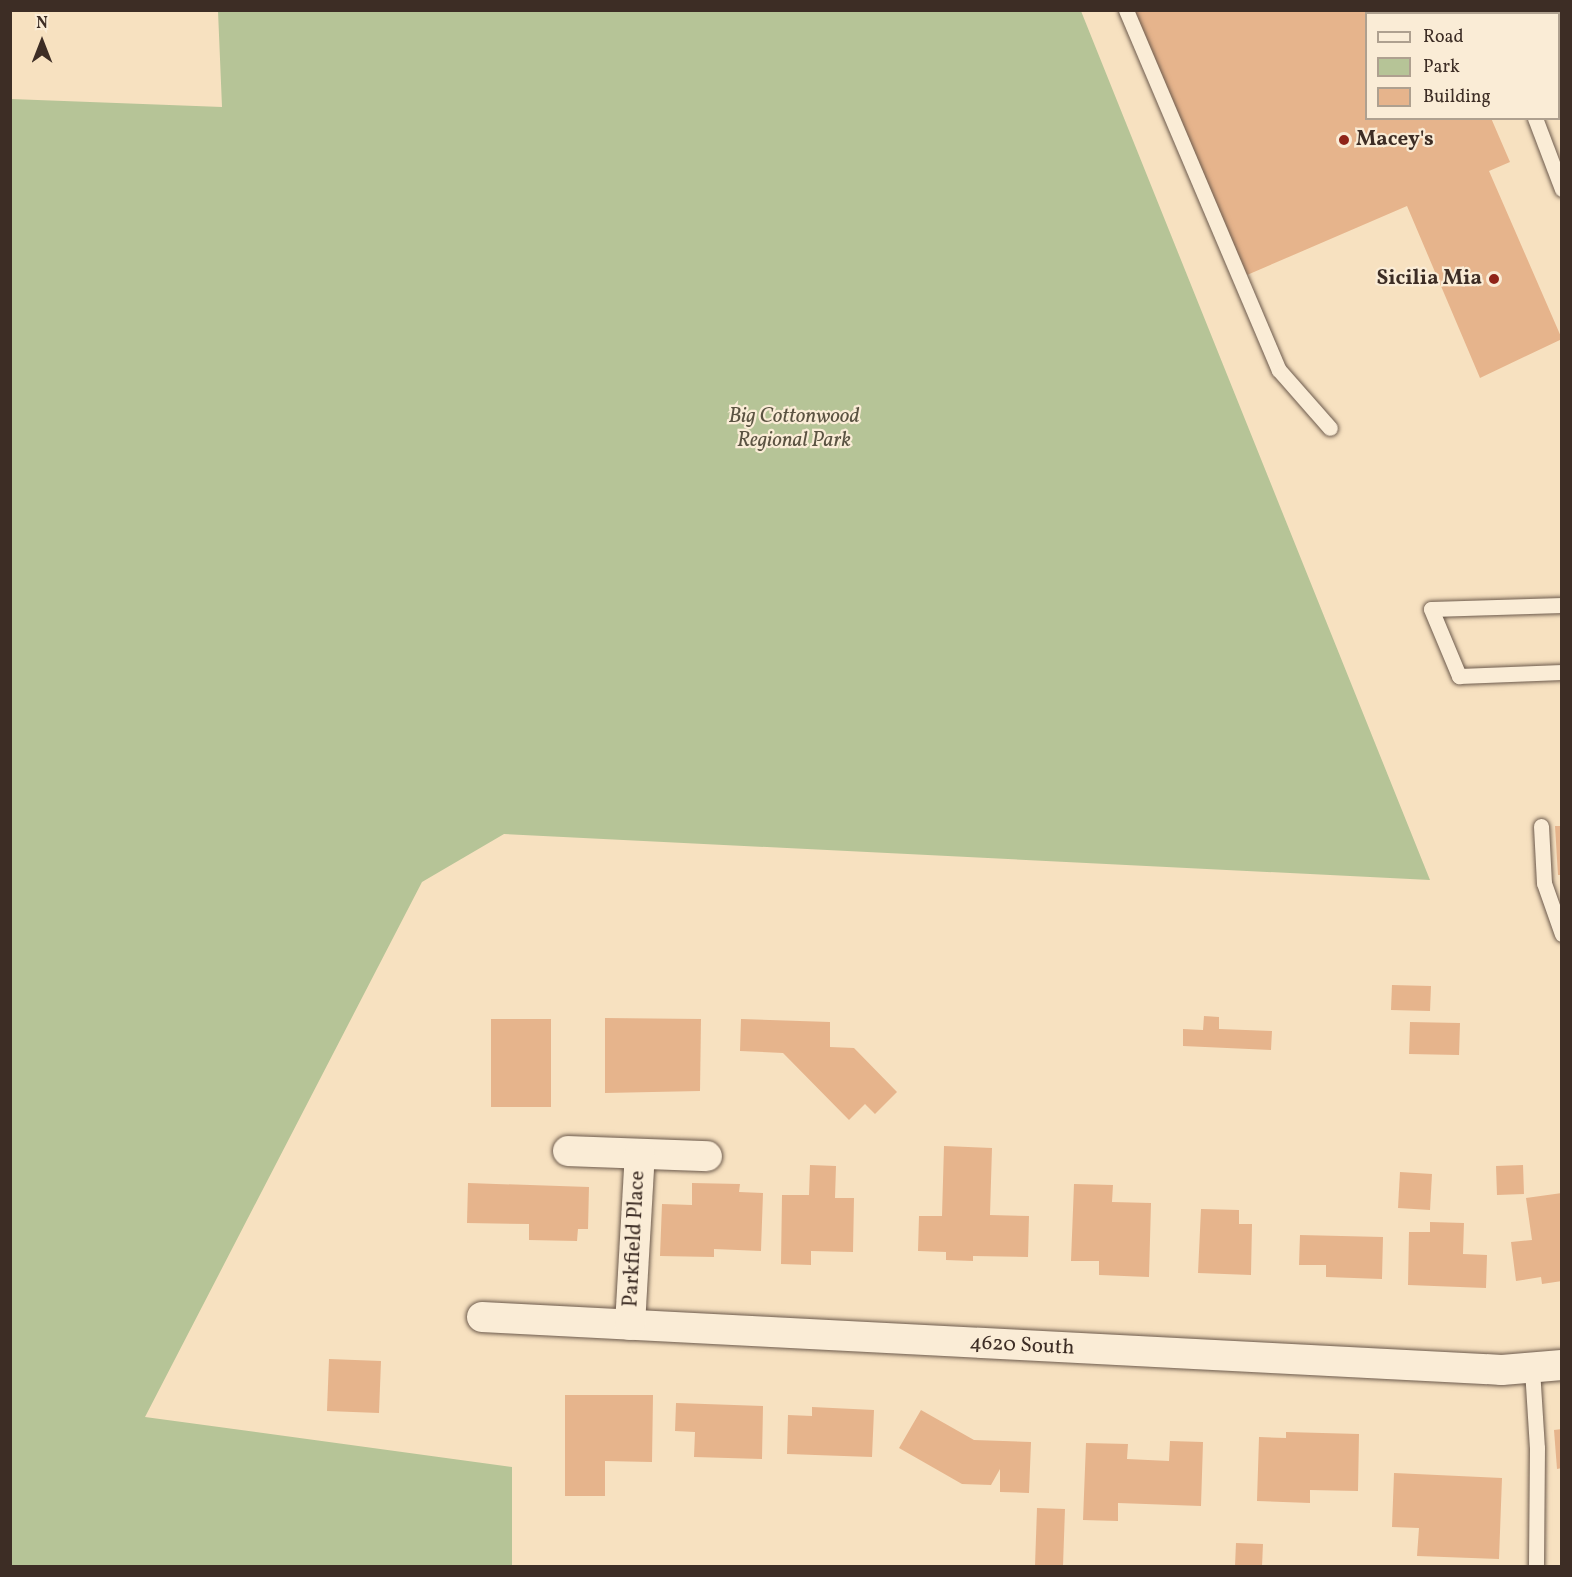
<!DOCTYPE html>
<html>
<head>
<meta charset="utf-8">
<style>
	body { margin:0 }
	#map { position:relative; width:1572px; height:1577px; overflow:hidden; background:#f7e1c0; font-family:Vollkorn,serif }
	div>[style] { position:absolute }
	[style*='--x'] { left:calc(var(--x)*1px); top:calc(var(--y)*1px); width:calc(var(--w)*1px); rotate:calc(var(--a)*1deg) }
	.green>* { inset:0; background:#b6c497 }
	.building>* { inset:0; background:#e6b48c }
	.roads { filter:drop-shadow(0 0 2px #6c5a4c) drop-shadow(0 0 2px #6c5a4c) }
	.service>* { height:15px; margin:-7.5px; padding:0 7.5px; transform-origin:7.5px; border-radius:7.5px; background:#faecd6 }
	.minor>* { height:30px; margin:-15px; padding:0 15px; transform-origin:15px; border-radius:15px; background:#faecd6 }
	.dots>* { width:16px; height:16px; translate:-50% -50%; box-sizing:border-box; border:3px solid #faecd6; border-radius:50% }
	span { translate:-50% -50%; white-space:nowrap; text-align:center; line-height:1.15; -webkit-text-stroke:4.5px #faecd6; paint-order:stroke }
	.poi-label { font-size:21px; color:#3d2d25; font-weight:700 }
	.left { translate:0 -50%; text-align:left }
	.right { translate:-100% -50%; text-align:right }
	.park-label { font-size:21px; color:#5b5342; font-style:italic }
	.street-label { font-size:21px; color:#3d2d25 }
	.frame { position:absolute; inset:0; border:12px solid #3d2d25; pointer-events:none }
	.legend { position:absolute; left:1365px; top:12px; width:195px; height:108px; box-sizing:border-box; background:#faecd6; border:2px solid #aea08f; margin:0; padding:8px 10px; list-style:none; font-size:18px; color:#3d2d25 }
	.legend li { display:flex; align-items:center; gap:12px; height:30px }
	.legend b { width:30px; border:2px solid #aea08f }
	.north { position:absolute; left:12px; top:12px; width:60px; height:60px; -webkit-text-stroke:4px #faecd6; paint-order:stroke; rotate:0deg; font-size:16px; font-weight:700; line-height:24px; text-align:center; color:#3d2d25 }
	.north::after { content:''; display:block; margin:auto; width:21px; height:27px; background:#3d2d25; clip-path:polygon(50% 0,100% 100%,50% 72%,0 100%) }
</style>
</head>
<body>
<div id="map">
	<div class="green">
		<div style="clip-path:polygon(218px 11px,1081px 11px,1430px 880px,504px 834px,422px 882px,145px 1417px,512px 1467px,512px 1566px,11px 1566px,11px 99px,222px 107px)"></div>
	</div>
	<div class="building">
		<div style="clip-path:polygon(1132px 10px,1444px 10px,1446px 14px,1366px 14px,1366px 118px,1491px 118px,1510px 162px,1489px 171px,1562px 339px,1480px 378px,1407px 206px,1247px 275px)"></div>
		<div style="clip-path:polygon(1555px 826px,1562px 826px,1562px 875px,1558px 875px)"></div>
		<div style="clip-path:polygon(1392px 985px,1431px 986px,1430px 1011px,1391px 1010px)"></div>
		<div style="clip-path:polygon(1204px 1016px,1219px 1017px,1219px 1029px,1272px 1031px,1271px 1050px,1183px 1046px,1183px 1029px,1203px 1030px)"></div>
		<div style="clip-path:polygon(605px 1018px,701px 1019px,700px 1091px,605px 1093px)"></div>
		<div style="clip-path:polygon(491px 1019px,551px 1019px,551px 1107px,491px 1107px)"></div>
		<div style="clip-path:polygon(741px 1019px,830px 1022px,830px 1047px,854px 1048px,897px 1092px,875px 1114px,865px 1104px,849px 1120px,783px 1053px,740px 1051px)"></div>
		<div style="clip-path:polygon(1410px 1022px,1460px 1023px,1459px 1055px,1409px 1054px)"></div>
		<div style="clip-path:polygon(944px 1146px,992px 1148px,990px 1215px,1029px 1216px,1028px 1257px,973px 1256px,973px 1261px,946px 1260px,946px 1252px,918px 1251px,919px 1216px,942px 1216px)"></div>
		<div style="clip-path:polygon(810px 1165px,836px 1166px,835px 1198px,854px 1198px,853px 1252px,811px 1251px,811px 1265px,781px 1264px,782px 1195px,809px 1195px)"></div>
		<div style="clip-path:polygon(1523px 1165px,1524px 1194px,1497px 1195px,1496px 1166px)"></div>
		<div style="clip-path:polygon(1400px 1172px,1432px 1174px,1430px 1210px,1398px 1208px)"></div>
		<div style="clip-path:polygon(468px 1183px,589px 1187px,588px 1229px,578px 1229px,577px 1241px,529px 1240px,529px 1224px,467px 1223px)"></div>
		<div style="clip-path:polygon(692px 1183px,740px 1184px,739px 1192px,763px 1193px,761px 1251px,714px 1249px,714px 1257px,660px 1256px,662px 1204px,692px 1205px)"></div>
		<div style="clip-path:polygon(1074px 1184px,1113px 1185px,1112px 1202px,1151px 1203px,1149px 1277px,1099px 1275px,1099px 1261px,1071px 1261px)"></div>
		<div style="clip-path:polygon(1562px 1193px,1562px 1281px,1542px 1284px,1541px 1277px,1516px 1281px,1511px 1242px,1532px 1240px,1526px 1198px)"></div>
		<div style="clip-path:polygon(1201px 1209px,1239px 1210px,1239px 1224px,1252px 1224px,1251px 1275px,1198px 1273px)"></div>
		<div style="clip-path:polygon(1430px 1222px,1464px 1223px,1463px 1254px,1487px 1255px,1486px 1288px,1408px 1285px,1409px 1232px,1430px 1232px)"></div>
		<div style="clip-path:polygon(1300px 1235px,1383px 1237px,1382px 1279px,1326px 1277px,1326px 1265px,1299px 1265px)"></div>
		<div style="clip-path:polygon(329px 1359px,381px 1361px,379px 1413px,327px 1411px)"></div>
		<div style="clip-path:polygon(565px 1395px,653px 1395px,652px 1462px,605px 1461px,605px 1496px,565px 1496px)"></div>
		<div style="clip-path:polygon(676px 1403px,763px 1406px,762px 1459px,694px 1457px,695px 1432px,675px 1431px)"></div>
		<div style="clip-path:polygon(812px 1407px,874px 1410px,872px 1457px,787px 1454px,788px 1415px,812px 1416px)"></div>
		<div style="clip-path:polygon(921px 1410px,974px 1440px,1031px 1442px,1029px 1493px,1000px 1492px,1000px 1469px,991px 1485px,962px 1484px,899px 1448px)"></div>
		<div style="clip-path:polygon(1562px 1429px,1562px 1468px,1557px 1469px,1554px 1430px)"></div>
		<div style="clip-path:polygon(1286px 1432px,1359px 1434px,1358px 1491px,1310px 1490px,1310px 1503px,1257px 1501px,1259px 1437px,1286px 1438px)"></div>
		<div style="clip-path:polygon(1170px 1441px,1203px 1442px,1201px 1506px,1118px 1503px,1118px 1521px,1083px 1520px,1086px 1443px,1128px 1444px,1127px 1459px,1169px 1461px)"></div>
		<div style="clip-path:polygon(1394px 1473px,1502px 1478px,1499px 1559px,1417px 1556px,1419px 1528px,1392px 1527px)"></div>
		<div style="clip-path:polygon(1037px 1508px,1065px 1509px,1063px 1566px,1035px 1566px)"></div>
		<div style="clip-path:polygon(1236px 1543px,1263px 1544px,1262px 1566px,1235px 1566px)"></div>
	</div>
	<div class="roads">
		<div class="service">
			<div style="--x:1126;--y:10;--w:391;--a:67"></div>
			<div style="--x:1279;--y:370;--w:77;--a:48.7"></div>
			<div style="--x:1489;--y:10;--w:4;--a:76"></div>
			<div style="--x:1535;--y:118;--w:76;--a:69.2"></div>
			<div style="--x:1562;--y:605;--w:131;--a:178.3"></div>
			<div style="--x:1431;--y:609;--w:73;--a:67.3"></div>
			<div style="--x:1459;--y:676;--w:103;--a:-2.2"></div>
			<div style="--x:1541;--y:826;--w:57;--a:87"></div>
			<div style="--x:1544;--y:883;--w:54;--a:70.6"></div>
			<div style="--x:1532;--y:1369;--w:79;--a:86.4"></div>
			<div style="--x:1537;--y:1448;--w:118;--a:90.5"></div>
		</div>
		<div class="minor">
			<div style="--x:568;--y:1151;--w:139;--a:2.1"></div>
			<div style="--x:482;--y:1317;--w:1021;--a:2.97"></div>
			<div style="--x:1502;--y:1370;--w:60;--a:-4.8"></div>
			<div style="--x:630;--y:1325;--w:171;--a:-86.7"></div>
		</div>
	</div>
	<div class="dots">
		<div style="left:1344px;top:140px;background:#8f2418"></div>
		<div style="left:1494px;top:279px;background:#8f2418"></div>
	</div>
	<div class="poi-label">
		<span class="left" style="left:1356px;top:140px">Macey's</span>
		<span class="right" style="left:1482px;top:279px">Sicilia Mia</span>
	</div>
	<div class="park-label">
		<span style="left:794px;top:429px">Big Cottonwood<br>Regional Park</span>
	</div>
	<div class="street-label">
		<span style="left:635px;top:1239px;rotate:-87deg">Parkfield Place</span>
		<span style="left:1022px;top:1346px;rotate:3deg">4620 South</span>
	</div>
	<div class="frame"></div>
	<ul class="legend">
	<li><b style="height:8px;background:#faecd6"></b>Road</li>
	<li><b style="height:16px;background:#b6c497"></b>Park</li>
	<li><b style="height:16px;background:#e6b48c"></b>Building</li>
	</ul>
	<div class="north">N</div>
</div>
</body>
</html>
